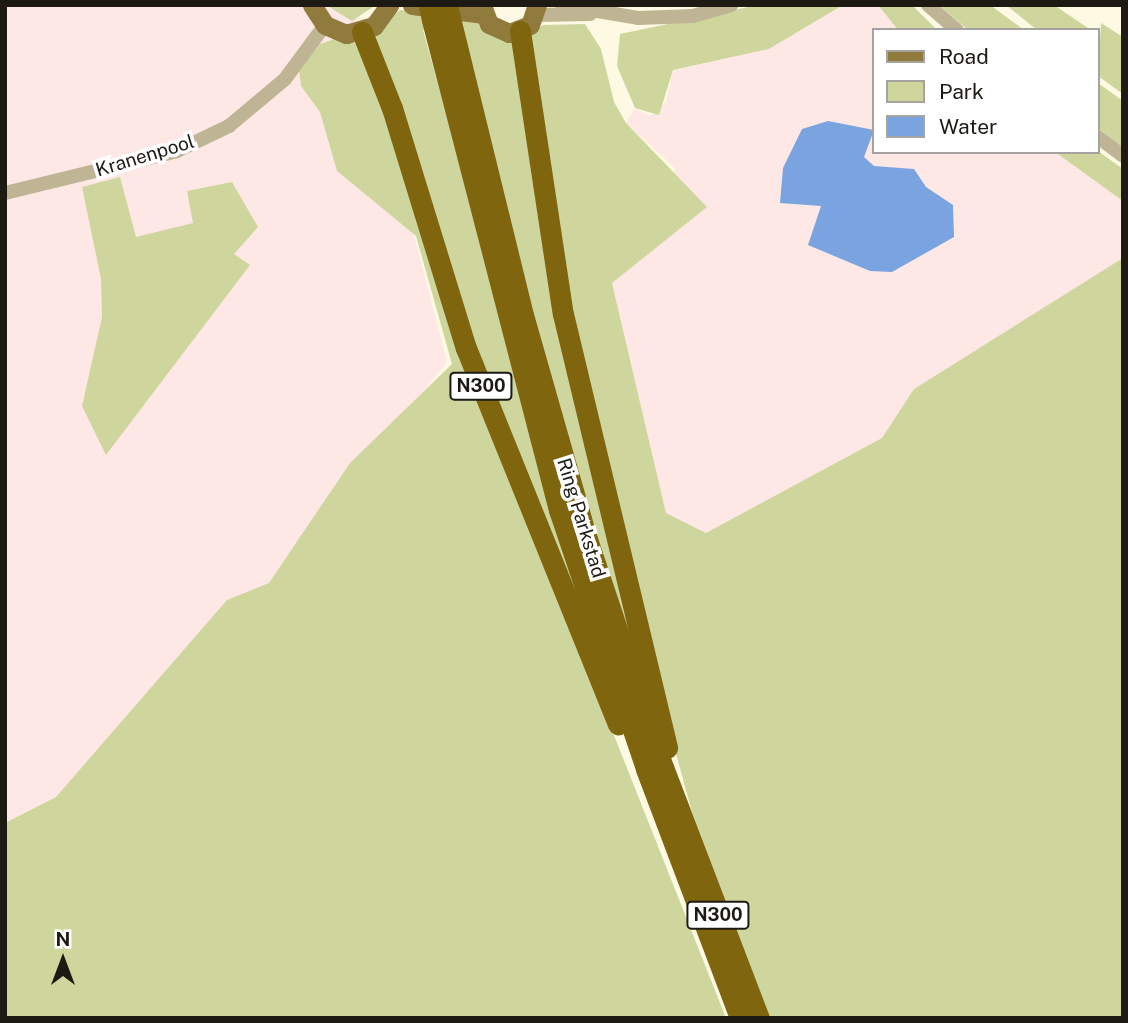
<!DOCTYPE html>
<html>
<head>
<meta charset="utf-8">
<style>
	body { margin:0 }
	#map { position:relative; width:1128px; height:1023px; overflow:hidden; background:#fdf9e3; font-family:"Public Sans",sans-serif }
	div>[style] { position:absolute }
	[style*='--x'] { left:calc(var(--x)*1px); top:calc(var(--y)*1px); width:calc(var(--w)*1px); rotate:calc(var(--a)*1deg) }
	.industrial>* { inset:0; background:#fee8e5 }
	.green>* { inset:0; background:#ced69e }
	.water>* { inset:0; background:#79a4e0 }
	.minor>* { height:14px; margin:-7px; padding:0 7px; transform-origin:7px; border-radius:7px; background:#bfb494 }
	.major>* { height:19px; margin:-9.5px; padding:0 9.5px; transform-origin:9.5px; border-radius:9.5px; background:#907a3c }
	.highway>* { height:21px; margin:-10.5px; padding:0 10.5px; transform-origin:10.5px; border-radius:10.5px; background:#7e650e }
	.highway-bridge>* { height:21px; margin:-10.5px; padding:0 10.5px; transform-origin:10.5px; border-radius:10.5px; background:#7e650e }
	span { translate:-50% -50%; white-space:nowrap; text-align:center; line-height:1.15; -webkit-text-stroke:7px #fff; paint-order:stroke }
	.shield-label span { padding:2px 5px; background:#fff; border:2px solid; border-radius:5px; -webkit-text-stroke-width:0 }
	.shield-label { font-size:18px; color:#1c1a12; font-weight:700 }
	.street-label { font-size:19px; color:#1c1a12 }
	.frame { position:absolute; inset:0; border:7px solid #1c1a12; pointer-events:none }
	.legend { position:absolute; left:872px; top:28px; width:228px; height:126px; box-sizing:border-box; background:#fff; border:2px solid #a4a3a0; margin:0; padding:9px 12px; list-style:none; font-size:21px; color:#1c1a12 }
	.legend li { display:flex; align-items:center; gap:14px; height:35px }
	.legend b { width:35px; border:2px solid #a4a3a0 }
	.north { position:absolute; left:28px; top:925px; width:70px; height:70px; -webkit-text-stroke:5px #fff; paint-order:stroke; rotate:0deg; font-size:19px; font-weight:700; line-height:28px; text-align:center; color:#1c1a12 }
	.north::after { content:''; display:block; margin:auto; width:24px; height:32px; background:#1c1a12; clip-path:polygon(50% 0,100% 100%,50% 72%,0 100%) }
</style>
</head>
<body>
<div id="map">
	<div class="industrial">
		<div style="clip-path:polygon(5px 5px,354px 5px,447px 362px,267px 588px,56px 797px,5px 823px)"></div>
		<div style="clip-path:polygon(843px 5px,878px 5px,898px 30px,874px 30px,874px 152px,1055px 152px,1123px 201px,1123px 258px,882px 438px,707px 533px,666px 513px,612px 283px,630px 264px,675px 168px,626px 123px,635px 108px,650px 116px,666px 102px,673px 70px,769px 49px)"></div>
	</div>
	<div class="green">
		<div style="clip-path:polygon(326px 5px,376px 5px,352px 21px)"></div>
		<div style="clip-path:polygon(758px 5px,843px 5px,769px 49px,673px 70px,659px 115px,635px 108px,617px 66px,620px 34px)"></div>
		<div style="clip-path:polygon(878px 5px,912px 5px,937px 30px,898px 30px)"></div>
		<div style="clip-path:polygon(939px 5px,990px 5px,1024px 30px,968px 30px)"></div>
		<div style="clip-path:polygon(1006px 5px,1054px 5px,1091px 30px,1037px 30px)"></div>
		<div style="clip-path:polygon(400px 10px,471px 17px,531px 34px,543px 25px,585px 24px,601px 49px,614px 102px,626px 123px,707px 207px,612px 283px,666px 513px,706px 533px,882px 438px,914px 389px,1123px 258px,1123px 1018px,770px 1018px,692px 812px,672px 739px,652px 719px,551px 391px,462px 29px,423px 30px,585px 614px,602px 705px,726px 1018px,5px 1018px,5px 823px,56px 797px,227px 600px,269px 583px,350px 463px,452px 364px,416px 236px,337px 171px,320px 112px,301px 86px,299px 70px,320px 44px,337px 38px,358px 44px)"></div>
		<div style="clip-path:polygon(1101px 23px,1123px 37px,1123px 94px,1098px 76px)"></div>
		<div style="clip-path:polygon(1098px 83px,1123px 101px,1123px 147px,1098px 128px)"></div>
		<div style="clip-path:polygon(1098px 151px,1123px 169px,1123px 201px,1055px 152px)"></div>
		<div style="clip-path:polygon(120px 177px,136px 237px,193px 223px,187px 191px,232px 182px,258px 227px,234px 254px,250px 265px,106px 455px,82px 406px,102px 317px,101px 279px,82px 187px)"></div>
	</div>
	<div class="water">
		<div style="clip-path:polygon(828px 121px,874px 130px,864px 157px,874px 166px,914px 169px,926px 187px,953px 205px,954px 237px,892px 272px,870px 271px,808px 245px,821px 206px,780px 203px,783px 168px,802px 129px)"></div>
	</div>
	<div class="minor">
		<div style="--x:562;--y:5;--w:77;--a:9.7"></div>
		<div style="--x:638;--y:18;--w:55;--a:-2.1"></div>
		<div style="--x:693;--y:16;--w:40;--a:-16"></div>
		<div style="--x:928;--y:5;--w:38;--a:41"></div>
		<div style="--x:535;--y:15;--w:55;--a:-1"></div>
		<div style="--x:1098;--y:137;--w:31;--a:37"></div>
		<div style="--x:5;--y:193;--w:177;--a:-13.7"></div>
		<div style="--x:177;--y:151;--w:58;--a:-25.7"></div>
		<div style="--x:229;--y:126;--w:73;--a:-40"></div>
		<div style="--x:285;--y:79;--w:67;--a:-53.5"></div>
	</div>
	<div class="major">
		<div style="--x:312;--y:5;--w:24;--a:57"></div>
		<div style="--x:325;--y:25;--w:23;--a:23"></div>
		<div style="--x:346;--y:34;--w:29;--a:-16"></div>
		<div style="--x:374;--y:26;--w:26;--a:-54"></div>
		<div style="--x:412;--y:5;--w:73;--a:7.1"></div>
		<div style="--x:482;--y:5;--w:20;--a:70"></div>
		<div style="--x:489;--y:24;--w:22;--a:24"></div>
		<div style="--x:509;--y:33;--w:22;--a:-21"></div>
		<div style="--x:530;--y:25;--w:21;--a:-71"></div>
	</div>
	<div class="highway">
		<div style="--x:432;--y:20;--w:506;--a:75.47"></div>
		<div style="--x:559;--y:510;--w:273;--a:71.4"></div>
		<div style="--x:646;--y:769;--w:266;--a:69.3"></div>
		<div style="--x:451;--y:22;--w:302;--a:76.2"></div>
		<div style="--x:523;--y:315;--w:227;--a:74.1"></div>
		<div style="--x:585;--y:533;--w:247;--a:71.6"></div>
		<div style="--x:663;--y:767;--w:269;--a:69.1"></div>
		<div style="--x:520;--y:31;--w:286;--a:81.4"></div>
		<div style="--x:563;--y:314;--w:446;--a:76.5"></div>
		<div style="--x:362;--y:32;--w:82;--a:68.5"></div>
		<div style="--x:392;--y:108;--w:251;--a:72.9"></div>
		<div style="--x:466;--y:348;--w:406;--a:68"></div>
	</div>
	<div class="highway-bridge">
		<div style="--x:429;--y:5;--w:15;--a:79"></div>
		<div style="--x:447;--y:5;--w:17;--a:77"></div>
	</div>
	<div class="shield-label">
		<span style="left:481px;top:386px">N300</span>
		<span style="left:718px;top:915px">N300</span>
	</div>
	<div class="street-label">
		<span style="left:145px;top:156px;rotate:-17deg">Kranenpool</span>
		<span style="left:581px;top:518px;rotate:73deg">Ring Parkstad</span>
	</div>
	<div class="frame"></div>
	<ul class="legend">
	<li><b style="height:9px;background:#907a3c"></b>Road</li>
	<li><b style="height:19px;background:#ced69e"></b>Park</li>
	<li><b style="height:19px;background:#79a4e0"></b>Water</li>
	</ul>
	<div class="north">N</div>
</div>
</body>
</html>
